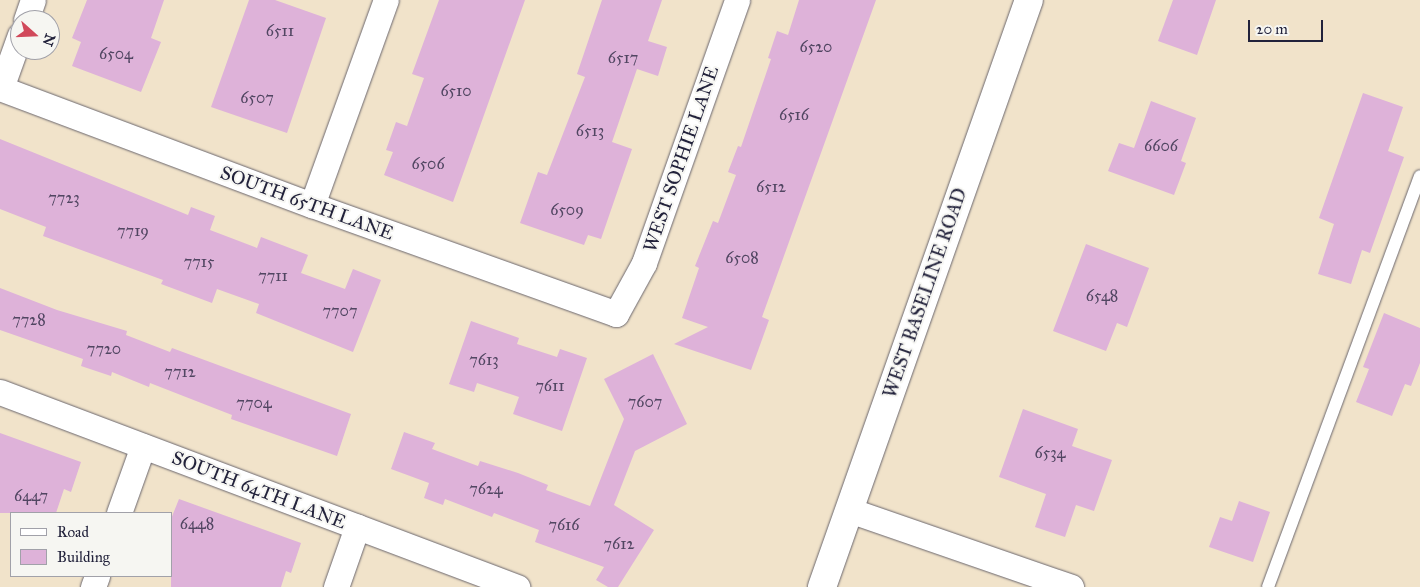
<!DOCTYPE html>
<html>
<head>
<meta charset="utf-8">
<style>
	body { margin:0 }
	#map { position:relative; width:1420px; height:587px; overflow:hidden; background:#f1e3ca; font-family:"IM FELL Great Primer",serif }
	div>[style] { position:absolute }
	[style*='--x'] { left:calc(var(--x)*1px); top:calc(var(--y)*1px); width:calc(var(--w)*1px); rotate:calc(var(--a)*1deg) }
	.building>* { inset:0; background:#deb2d9 }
	.roads { filter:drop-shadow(0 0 1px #6a666d) drop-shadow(0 0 1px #6a666d) }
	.lane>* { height:12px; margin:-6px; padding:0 6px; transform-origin:6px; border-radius:6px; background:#fff }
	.street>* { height:25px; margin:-12.5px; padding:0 12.5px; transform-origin:12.5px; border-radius:12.5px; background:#fff }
	.secondary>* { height:28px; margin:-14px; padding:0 14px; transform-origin:14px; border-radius:14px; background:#fff }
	span { translate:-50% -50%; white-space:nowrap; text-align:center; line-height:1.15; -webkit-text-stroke:4px #f6f6f2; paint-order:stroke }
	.number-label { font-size:16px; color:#514662 }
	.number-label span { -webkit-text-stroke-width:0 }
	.street-label { font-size:19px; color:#22223b }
	.legend { position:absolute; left:10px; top:512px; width:162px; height:65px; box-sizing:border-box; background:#f6f6f2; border:1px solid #a1a1a9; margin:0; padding:6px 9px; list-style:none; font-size:15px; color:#22223b }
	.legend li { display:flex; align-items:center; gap:10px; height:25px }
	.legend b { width:25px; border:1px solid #a1a1a9 }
	.north { position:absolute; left:10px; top:10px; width:50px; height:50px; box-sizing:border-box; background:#f6f6f2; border:1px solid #a1a1a9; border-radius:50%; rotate:110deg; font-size:14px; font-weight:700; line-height:20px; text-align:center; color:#22223b }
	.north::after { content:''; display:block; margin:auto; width:18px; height:22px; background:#d1495b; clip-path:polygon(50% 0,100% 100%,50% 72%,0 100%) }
	.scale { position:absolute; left:1248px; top:20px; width:75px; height:22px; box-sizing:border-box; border:2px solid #22223b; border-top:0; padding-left:6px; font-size:15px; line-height:18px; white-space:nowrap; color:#22223b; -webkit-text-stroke:4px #f6f6f2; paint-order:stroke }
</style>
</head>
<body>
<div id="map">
	<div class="building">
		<div style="clip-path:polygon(87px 0,164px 0,151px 38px,161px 42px,141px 92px,72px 66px,81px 42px,72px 38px)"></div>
		<div style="clip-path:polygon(249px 0,275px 0,326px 18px,287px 133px,211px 107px)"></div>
		<div style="clip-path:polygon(439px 0,525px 0,453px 202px,384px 175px,393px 152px,386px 150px,396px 122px,407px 126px,424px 78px,412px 74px)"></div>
		<div style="clip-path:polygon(602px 0,662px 0,648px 41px,667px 47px,658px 76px,637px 69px,612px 142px,632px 149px,601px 239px,588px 235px,584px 245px,520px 223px,538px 172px,547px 175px,585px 77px,577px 74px)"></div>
		<div style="clip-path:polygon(799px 0,876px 0,762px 317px,769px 320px,751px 370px,674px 344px,708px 327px,682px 318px,699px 268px,695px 266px,713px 221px,718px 223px,736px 175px,728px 172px,738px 146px,741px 147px,771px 59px,768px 58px,777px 31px,788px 35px)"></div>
		<div style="clip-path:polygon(1173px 0,1216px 0,1197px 55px,1158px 41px)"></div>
		<div style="clip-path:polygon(1363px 93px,1403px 107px,1388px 151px,1404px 157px,1370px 253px,1362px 250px,1351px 284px,1318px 274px,1334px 224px,1319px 218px)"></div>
		<div style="clip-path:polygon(1151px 101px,1196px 118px,1181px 161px,1186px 163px,1174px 195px,1108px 171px,1119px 143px,1134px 148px)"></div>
		<div style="clip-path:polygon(0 139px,188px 215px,191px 207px,215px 216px,210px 230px,257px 248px,261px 237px,308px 255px,301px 273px,345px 289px,353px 269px,381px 280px,353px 352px,256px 313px,259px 304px,217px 289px,212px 303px,161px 284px,163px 280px,43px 236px,46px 227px,0 209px)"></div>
		<div style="clip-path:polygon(1086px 244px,1149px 268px,1127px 327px,1117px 323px,1106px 351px,1053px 331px)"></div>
		<div style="clip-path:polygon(0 288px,57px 310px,127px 331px,126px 335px,170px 352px,172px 348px,351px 414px,337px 456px,231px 419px,232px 415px,150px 383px,149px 387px,112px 372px,111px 376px,81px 366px,83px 359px,0 330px)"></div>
		<div style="clip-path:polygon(1384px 313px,1420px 328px,1420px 363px,1411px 386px,1405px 384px,1392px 416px,1356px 402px,1369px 369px,1363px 367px)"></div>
		<div style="clip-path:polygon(471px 321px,519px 338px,517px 344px,557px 357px,560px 349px,587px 358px,562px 431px,513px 414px,519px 397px,477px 383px,474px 392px,449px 384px)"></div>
		<div style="clip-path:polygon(653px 354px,687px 424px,635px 451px,614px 505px,654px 530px,618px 587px,608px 587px,596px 580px,604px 567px,535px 542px,539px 530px,494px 513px,492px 517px,445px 499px,443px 505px,424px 498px,429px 483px,391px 469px,404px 432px,435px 443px,432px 449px,478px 466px,480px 461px,518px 473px,548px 485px,546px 490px,590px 506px,624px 419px,604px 379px)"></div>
		<div style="clip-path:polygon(1023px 409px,1078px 429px,1072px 446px,1112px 460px,1094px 511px,1076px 505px,1065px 537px,1035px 527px,1046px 494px,999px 477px)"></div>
		<div style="clip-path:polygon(0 433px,81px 462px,71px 492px,64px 489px,56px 513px,0 513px)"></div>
		<div style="clip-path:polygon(179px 499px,301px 543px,291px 573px,286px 571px,281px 587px,171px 587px,171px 519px)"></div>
		<div style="clip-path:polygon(1239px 501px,1270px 512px,1253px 562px,1209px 547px,1220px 517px,1232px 521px)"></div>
	</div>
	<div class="roads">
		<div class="lane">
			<div style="--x:1268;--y:587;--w:438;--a:-69.7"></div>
		</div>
		<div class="street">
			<div style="--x:26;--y:20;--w:21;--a:-71"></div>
			<div style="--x:0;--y:88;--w:333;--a:20.6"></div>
			<div style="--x:312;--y:205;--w:323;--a:19.7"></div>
			<div style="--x:616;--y:314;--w:58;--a:-61.2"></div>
			<div style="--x:644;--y:263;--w:279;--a:-70.5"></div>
			<div style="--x:1;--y:88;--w:56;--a:-70.3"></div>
			<div style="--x:312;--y:205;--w:218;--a:-70.2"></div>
			<div style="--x:0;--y:392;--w:553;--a:20.67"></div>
			<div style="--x:849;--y:510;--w:235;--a:19.1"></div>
			<div style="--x:119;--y:513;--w:71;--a:-70.3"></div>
			<div style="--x:93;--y:587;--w:12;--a:-70"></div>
			<div style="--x:336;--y:587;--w:64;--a:-70.7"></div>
		</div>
		<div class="secondary">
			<div style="--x:822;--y:587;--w:622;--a:-70.58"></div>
		</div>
	</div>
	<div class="number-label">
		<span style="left:280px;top:31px">6511</span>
		<span style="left:816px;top:47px">6520</span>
		<span style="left:116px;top:54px">6504</span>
		<span style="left:623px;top:58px">6517</span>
		<span style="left:456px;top:91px">6510</span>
		<span style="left:257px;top:98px">6507</span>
		<span style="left:794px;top:115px">6516</span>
		<span style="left:590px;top:131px">6513</span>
		<span style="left:1161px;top:146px">6606</span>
		<span style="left:428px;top:164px">6506</span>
		<span style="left:771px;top:187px">6512</span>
		<span style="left:64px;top:198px">7723</span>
		<span style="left:567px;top:210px">6509</span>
		<span style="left:133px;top:231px">7719</span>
		<span style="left:742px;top:258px">6508</span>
		<span style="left:199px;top:262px">7715</span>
		<span style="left:273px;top:276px">7711</span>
		<span style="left:1102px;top:296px">6548</span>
		<span style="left:340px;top:311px">7707</span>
		<span style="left:29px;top:320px">7728</span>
		<span style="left:104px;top:349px">7720</span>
		<span style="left:484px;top:360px">7613</span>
		<span style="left:180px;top:372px">7712</span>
		<span style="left:550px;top:386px">7611</span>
		<span style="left:645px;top:402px">7607</span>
		<span style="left:254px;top:403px">7704</span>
		<span style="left:1050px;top:453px">6534</span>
		<span style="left:486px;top:489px">7624</span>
		<span style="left:31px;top:496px">6447</span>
		<span style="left:197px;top:524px">6448</span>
		<span style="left:564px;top:525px">7616</span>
		<span style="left:619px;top:544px">7612</span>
	</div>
	<div class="street-label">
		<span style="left:681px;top:159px;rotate:-71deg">WEST SOPHIE LANE</span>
		<span style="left:307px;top:203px;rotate:20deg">SOUTH 65TH LANE</span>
		<span style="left:925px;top:293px;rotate:-71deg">WEST BASELINE ROAD</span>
		<span style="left:259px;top:490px;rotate:21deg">SOUTH 64TH LANE</span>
	</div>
	<ul class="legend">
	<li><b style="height:6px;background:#fff"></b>Road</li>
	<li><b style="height:14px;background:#deb2d9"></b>Building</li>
	</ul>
	<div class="north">N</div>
	<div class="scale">20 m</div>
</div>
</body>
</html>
